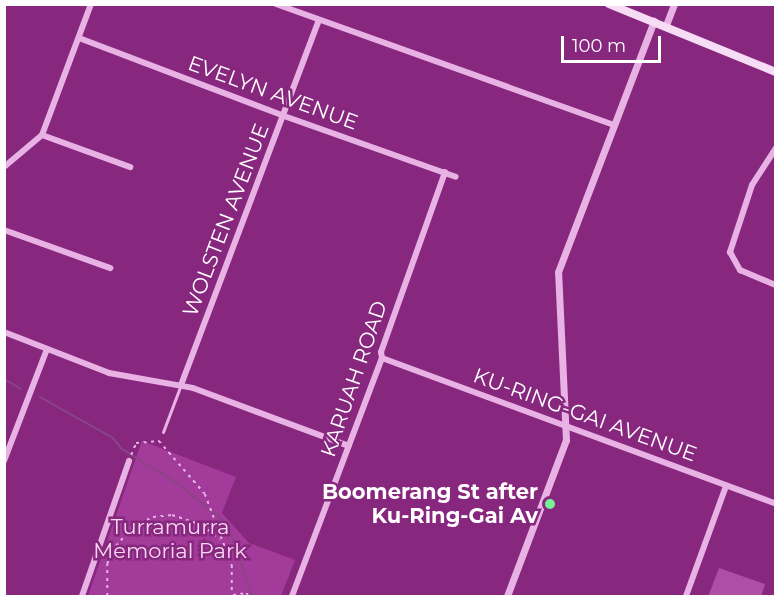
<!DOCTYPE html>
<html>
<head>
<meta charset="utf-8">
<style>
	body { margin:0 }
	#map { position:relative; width:780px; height:601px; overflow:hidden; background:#87277e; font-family:Montserrat,sans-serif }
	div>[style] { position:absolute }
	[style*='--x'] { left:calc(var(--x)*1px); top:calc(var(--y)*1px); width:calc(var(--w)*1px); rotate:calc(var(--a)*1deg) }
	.green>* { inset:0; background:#a33b9b }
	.stream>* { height:2px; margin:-1px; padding:0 1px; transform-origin:1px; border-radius:1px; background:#8b4584 }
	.building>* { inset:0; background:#ae4fa6 }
	.path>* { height:1.5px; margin-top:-0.75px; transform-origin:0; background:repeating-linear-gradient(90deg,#e8b2e4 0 3px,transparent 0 7.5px) }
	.service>* { height:3px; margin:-1.5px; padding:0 1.5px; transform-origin:1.5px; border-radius:1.5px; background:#e8b2e4 }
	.minor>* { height:6px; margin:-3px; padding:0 3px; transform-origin:3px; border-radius:3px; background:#e8b2e4 }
	.tertiary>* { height:7px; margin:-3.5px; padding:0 3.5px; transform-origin:3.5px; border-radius:3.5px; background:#e8b2e4 }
	.secondary>* { height:8px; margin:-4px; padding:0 4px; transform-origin:4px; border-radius:4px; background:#f7dcf5 }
	.dots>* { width:16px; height:16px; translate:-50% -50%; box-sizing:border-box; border:3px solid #87277e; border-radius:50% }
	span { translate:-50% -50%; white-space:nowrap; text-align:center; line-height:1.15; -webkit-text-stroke:5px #87277e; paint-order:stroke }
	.street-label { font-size:21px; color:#fff }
	.poi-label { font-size:21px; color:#fff; font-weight:700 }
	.right { translate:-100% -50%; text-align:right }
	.park-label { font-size:21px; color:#f7d6f4 }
	.frame { position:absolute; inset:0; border:6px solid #fff; pointer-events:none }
	.scale { position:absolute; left:561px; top:36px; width:100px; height:27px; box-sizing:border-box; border:3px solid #fff; border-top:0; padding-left:8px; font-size:18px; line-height:21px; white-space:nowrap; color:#fff; -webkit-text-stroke:4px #87277e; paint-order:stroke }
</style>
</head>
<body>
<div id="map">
	<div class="green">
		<div style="clip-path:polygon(142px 441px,236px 477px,222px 513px,249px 543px,295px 560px,281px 596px,88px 596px)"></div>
	</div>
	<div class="stream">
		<div style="--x:4;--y:379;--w:20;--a:30"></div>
		<div style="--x:40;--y:397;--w:84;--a:29.3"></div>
		<div style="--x:113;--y:438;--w:14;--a:51"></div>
		<div style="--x:122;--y:449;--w:65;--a:31.7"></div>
		<div style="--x:177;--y:483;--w:65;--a:38.8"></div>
		<div style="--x:228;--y:524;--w:76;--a:71.6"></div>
	</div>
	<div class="building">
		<div style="clip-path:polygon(719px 568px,765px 584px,761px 597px,708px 597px)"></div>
	</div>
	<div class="path">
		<div style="--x:4;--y:178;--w:4;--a:90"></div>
		<div style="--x:159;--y:441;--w:70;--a:49"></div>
		<div style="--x:205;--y:494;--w:76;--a:69.2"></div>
		<div style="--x:232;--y:565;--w:31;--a:90"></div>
		<div style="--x:131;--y:455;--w:13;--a:-67"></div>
		<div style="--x:136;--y:443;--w:23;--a:-5"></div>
		<div style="--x:233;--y:595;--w:14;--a:-8"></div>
		<div style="--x:247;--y:593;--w:3;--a:72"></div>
		<div style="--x:107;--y:596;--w:32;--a:-90"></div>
		<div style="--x:107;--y:564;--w:13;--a:-72"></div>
		<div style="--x:111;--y:552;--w:34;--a:-50"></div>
		<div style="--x:133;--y:526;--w:22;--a:-24"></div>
		<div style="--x:153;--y:517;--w:19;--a:-6"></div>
		<div style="--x:172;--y:515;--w:32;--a:18"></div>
		<div style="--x:202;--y:525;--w:23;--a:38"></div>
	</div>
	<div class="service">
		<div style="--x:163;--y:432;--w:48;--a:-69.3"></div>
	</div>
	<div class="minor">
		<div style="--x:276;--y:4;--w:359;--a:19.7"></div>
		<div style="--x:79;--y:38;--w:219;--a:20.8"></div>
		<div style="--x:284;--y:116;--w:182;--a:19.5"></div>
		<div style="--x:42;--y:135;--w:140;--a:-69.5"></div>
		<div style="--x:776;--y:148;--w:44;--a:123"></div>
		<div style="--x:752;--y:185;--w:71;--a:108.2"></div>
		<div style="--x:730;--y:252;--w:21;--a:61"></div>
		<div style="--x:740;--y:270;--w:39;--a:23"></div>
		<div style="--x:4;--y:167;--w:50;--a:-40.1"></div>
		<div style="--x:42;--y:135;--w:94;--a:20"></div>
		<div style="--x:4;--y:230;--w:113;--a:19.7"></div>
		<div style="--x:4;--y:332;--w:113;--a:21.3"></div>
		<div style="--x:109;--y:373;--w:85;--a:10.1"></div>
		<div style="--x:193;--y:388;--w:166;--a:20.4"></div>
		<div style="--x:382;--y:358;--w:420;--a:20.3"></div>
		<div style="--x:181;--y:385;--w:390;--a:-69.3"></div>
		<div style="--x:4;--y:461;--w:120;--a:-69"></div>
		<div style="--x:82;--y:596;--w:143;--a:-70.8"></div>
		<div style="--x:292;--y:596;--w:254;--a:-69.3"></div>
		<div style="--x:382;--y:358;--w:6;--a:-99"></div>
		<div style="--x:381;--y:352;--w:191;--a:-70.4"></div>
		<div style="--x:686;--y:596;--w:117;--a:-70"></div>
	</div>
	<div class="tertiary">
		<div style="--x:666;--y:25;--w:22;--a:-69"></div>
		<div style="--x:507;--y:596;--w:167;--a:-69.3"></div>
		<div style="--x:566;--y:440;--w:168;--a:-92.7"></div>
		<div style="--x:558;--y:272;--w:269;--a:-69.1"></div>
	</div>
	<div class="secondary">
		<div style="--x:609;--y:4;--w:180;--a:22.2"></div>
	</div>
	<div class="dots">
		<div style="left:550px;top:504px;background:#78f195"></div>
	</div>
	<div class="street-label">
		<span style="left:273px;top:93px;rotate:20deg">EVELYN AVENUE</span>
		<span style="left:226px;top:220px;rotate:-69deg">WOLSTEN AVENUE</span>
		<span style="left:354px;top:379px;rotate:-71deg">KARUAH ROAD</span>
		<span style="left:585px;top:415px;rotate:20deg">KU-RING-GAI AVENUE</span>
	</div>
	<div class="poi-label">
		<span class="right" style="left:538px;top:504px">Boomerang St after<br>Ku-Ring-Gai Av</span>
	</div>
	<div class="park-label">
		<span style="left:170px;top:539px">Turramurra<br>Memorial Park</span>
	</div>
	<div class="frame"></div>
	<div class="scale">100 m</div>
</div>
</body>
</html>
